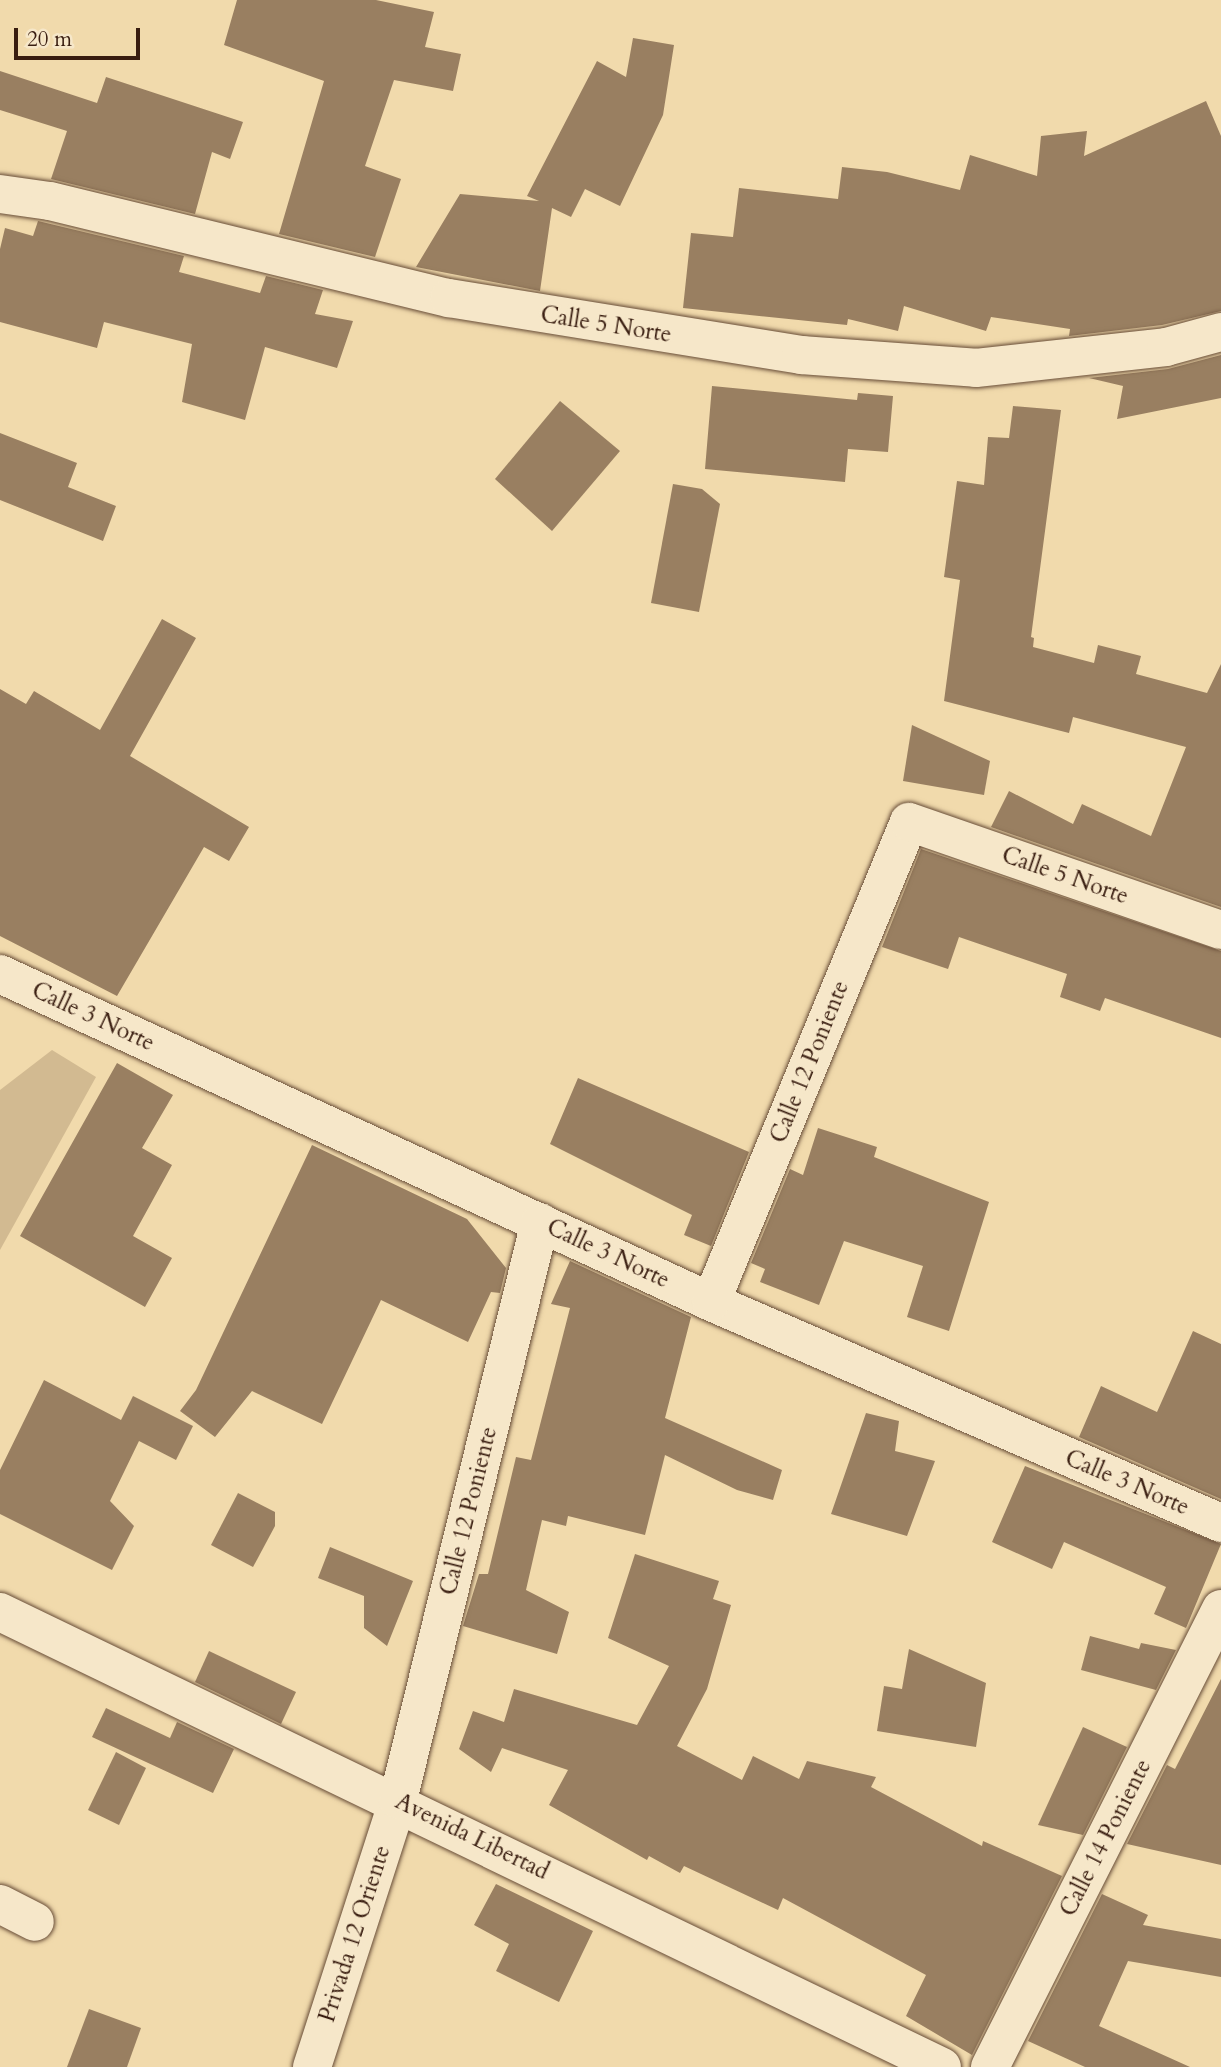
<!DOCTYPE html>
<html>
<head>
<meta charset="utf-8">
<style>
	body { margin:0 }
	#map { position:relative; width:1221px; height:2067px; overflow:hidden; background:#f1daac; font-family:Cardo,serif }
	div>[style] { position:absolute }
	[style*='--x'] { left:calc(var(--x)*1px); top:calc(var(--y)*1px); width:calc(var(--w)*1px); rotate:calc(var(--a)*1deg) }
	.green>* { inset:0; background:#d2ba91 }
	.building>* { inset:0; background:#997f61 }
	.roads { filter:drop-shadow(0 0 2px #674c37) drop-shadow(0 0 2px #674c37) }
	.street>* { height:38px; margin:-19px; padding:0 19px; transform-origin:19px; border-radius:19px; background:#f6e7c9 }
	span { translate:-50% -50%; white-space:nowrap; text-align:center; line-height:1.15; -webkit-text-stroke:5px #f6e7c9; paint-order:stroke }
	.street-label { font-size:23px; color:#391d10 }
	.scale { position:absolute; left:14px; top:28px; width:126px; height:32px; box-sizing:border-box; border:4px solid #391d10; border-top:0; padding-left:9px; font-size:21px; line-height:24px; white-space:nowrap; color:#391d10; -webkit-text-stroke:5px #f6e7c9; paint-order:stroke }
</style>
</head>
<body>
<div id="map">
	<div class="green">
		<div style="clip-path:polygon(52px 1050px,96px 1077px,0 1250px,0 1090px)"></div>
	</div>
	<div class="building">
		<div style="clip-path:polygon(237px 0,376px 0,434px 12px,425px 47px,461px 54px,453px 91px,394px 80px,365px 166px,401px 179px,375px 257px,279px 234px,324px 81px,224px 45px)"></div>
		<div style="clip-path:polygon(633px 38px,674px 45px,663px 115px,620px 206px,585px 189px,571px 217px,552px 208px,540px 291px,416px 267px,460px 194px,539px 201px,527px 196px,597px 61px,626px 77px)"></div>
		<div style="clip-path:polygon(0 71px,97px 103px,106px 77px,243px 122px,230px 159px,212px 152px,195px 214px,51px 179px,67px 131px,0 110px)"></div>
		<div style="clip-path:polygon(1206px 101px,1221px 136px,1221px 311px,1162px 325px,1069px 336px,1070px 329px,991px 317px,986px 331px,904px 306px,898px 331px,848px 319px,847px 325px,683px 308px,691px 233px,733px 237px,739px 188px,838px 199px,842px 167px,887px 172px,960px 190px,970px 155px,1037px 176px,1041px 136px,1087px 131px,1084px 156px)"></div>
		<div style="clip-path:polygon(38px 221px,184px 256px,179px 272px,260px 293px,266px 276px,323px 290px,315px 314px,353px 321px,337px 368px,265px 347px,245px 420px,182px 402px,192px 344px,104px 322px,97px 348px,0 322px,0 249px,5px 228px,33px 236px)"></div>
		<div style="clip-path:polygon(1221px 355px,1221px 398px,1117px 419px,1123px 386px,1089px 378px,1168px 369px)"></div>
		<div style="clip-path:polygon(712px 386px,857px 400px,858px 393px,893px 396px,888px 452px,848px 449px,845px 482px,705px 469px)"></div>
		<div style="clip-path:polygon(560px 401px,620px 451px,552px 531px,495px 479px)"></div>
		<div style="clip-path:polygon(1013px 406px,1061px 410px,1031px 637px,1034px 638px,1033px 647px,1094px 663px,1098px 645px,1141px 656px,1136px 674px,1207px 693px,1221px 664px,1221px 907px,991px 827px,1009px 791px,1073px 824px,1082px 804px,1151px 836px,1186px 747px,1073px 717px,1069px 733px,944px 701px,960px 580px,944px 577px,957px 481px,984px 485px,988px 437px,1009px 438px)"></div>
		<div style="clip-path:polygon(0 433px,77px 463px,68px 487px,116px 506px,103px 541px,0 500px)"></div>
		<div style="clip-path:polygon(673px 484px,702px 489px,720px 504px,699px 612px,651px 603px)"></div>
		<div style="clip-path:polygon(162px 619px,196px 638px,130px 756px,249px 827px,229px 861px,204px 847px,117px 996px,0 936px,0 689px,26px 704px,34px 691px,100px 730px)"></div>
		<div style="clip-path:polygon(912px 725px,990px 761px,984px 795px,903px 781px)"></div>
		<div style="clip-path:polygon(921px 849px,1221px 951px,1221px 1038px,1105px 998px,1100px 1011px,1060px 997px,1067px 974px,959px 937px,948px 969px,882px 947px)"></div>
		<div style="clip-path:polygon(117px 1063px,173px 1095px,142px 1148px,172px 1165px,133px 1236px,172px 1258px,145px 1307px,20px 1236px)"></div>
		<div style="clip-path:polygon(578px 1078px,749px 1152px,711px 1246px,684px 1235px,692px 1215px,550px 1144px)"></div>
		<div style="clip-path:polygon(818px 1128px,877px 1147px,874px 1157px,989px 1202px,949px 1331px,907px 1317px,923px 1266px,844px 1241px,819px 1305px,760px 1282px,765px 1269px,751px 1263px,790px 1169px,803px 1175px)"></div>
		<div style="clip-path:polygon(312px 1145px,467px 1219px,506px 1268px,500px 1293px,491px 1292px,468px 1342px,381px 1300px,322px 1424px,252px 1391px,215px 1437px,180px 1411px,196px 1390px)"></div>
		<div style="clip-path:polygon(570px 1261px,691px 1317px,665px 1418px,782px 1470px,773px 1500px,737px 1490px,665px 1455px,645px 1535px,568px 1516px,566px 1526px,542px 1520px,526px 1590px,569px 1612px,557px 1654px,463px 1626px,479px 1574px,488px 1574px,516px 1457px,531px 1460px,570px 1308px,551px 1304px)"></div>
		<div style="clip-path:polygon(1193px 1331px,1221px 1344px,1221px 1499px,1079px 1437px,1101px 1386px,1157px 1412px)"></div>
		<div style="clip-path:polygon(44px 1380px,121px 1420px,133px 1396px,193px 1426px,176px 1460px,139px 1441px,110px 1501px,134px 1526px,112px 1570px,0 1514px,0 1470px)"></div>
		<div style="clip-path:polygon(866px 1413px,899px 1421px,895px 1451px,935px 1461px,907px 1536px,831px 1514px)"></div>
		<div style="clip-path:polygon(1025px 1466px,1221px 1544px,1186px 1628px,1154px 1614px,1166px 1587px,1064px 1542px,1052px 1569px,992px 1542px)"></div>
		<div style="clip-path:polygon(238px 1493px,275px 1512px,275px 1526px,253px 1567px,211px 1545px)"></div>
		<div style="clip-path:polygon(330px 1547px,413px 1581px,387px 1646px,364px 1628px,364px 1596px,318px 1578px)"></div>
		<div style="clip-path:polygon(635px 1554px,719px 1581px,713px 1599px,731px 1605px,707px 1689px,677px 1746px,742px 1780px,753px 1756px,799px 1779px,807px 1761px,876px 1777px,871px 1787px,982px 1846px,983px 1841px,1062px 1876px,972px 2055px,906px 2016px,926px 1975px,783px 1898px,778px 1910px,684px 1866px,680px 1873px,649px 1856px,647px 1860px,549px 1805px,568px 1770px,502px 1748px,491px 1772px,459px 1749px,473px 1711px,504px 1722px,514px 1689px,637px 1725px,669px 1666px,608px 1638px)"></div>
		<div style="clip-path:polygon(1090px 1636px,1139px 1649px,1141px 1643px,1176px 1650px,1156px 1690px,1081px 1670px)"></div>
		<div style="clip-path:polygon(909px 1649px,986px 1683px,976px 1747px,877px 1731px,884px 1686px,902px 1689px)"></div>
		<div style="clip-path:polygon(209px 1651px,296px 1692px,281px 1724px,195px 1682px)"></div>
		<div style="clip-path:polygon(1221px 1679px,1221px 1865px,1127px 1844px,1167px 1765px,1175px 1769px)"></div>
		<div style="clip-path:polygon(106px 1708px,170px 1738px,177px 1722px,234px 1749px,213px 1793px,92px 1737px)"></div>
		<div style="clip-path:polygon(1083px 1727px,1127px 1747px,1083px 1835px,1038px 1825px)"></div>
		<div style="clip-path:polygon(116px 1752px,146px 1768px,119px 1825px,88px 1810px)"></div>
		<div style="clip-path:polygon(496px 1884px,593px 1931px,559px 2002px,496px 1971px,509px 1944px,474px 1925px)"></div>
		<div style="clip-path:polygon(1102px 1894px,1148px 1915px,1143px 1925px,1221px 1939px,1221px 1977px,1128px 1961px,1099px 2026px,1190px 2067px,1085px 2067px,1028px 2041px)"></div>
		<div style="clip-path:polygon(89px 2009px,141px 2028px,127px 2067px,67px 2067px)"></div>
	</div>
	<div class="roads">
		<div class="street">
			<div style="--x:0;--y:194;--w:50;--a:8"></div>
			<div style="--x:50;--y:201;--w:411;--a:13.7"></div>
			<div style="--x:449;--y:298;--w:357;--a:9.2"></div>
			<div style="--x:801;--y:355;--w:175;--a:4.2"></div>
			<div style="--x:976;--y:368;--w:191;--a:-6.3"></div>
			<div style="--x:1166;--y:347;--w:57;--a:-15.3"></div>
			<div style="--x:0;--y:974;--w:783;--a:24.76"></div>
			<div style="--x:711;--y:1302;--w:556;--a:23.43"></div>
			<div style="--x:711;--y:1302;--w:519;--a:-67.58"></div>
			<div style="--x:909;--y:822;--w:330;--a:19.1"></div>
			<div style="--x:0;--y:1612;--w:1046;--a:25.78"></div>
			<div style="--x:0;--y:1904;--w:39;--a:27"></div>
			<div style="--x:312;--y:2067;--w:281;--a:-72.1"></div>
			<div style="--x:398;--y:1800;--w:595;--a:-76.2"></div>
			<div style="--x:990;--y:2067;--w:513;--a:-63.24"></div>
		</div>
	</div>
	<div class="street-label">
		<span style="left:606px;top:325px;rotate:9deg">Calle 5 Norte</span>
		<span style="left:1065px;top:876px;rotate:19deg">Calle 5 Norte</span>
		<span style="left:93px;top:1017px;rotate:25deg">Calle 3 Norte</span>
		<span style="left:810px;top:1062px;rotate:-68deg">Calle 12 Poniente</span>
		<span style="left:608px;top:1254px;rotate:25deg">Calle 3 Norte</span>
		<span style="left:1127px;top:1483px;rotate:23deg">Calle 3 Norte</span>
		<span style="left:469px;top:1511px;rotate:-76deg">Calle 12 Poniente</span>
		<span style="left:472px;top:1837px;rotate:26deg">Avenida Libertad</span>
		<span style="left:1106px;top:1838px;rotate:-63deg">Calle 14 Poniente</span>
		<span style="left:355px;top:1934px;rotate:-72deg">Privada 12 Oriente</span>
	</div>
	<div class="scale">20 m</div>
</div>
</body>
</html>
